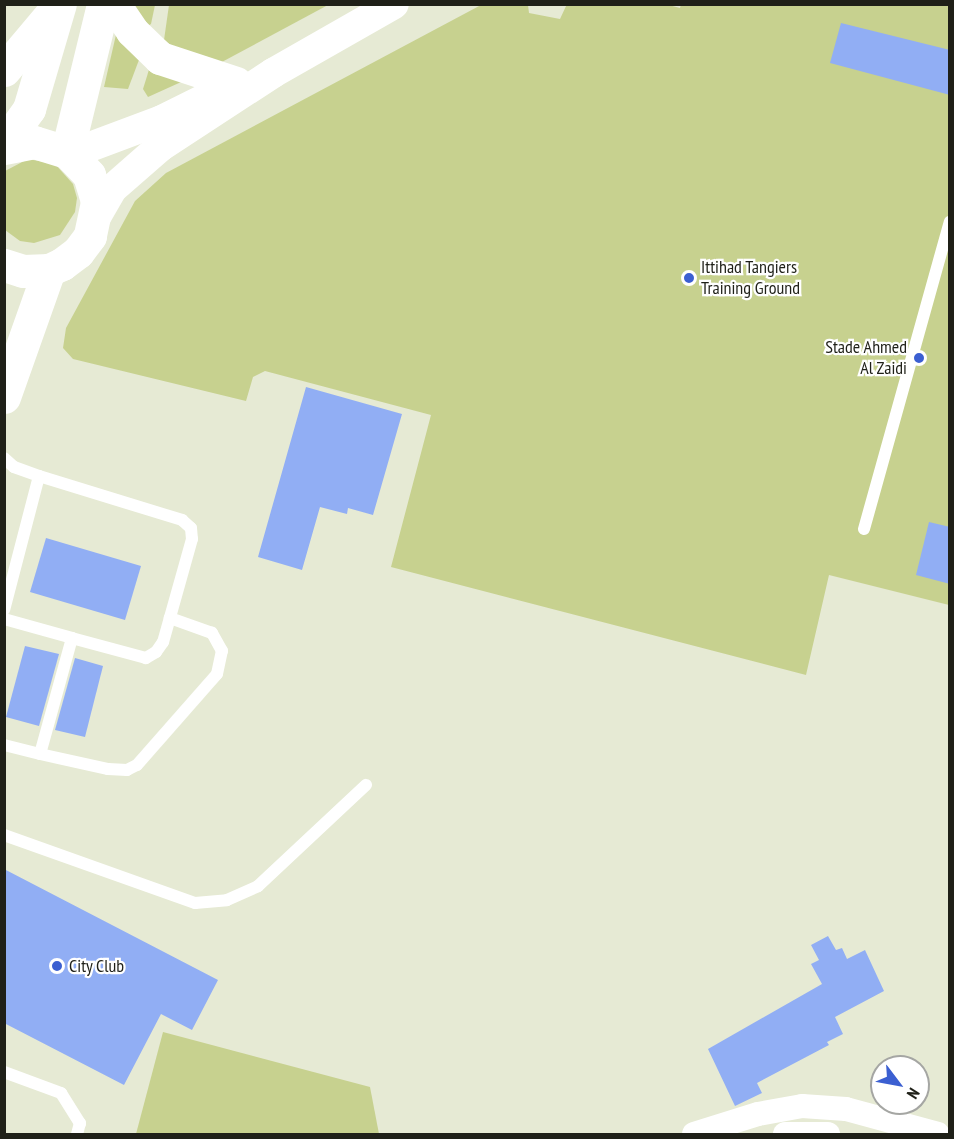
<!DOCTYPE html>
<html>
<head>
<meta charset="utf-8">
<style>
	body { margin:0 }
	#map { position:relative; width:954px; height:1139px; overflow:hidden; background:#e6ead4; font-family:"PT Sans Narrow",sans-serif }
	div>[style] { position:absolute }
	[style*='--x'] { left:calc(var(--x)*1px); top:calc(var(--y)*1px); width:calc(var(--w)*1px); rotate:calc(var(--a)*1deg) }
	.green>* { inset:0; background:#c7d18f }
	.building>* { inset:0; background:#91aef4 }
	.service>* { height:12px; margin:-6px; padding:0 6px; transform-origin:6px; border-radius:6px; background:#fff }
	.minor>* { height:24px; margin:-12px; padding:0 12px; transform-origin:12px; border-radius:12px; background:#fff }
	.tertiary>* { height:30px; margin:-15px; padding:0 15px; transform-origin:15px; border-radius:15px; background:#fff }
	.trunk>* { height:33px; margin:-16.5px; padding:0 16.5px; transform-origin:16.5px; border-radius:16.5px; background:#fff }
	.dots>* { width:16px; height:16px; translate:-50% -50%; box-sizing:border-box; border:3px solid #fff; border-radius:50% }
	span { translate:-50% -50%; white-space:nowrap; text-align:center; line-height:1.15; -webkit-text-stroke:4.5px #fff; paint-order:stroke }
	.poi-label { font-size:18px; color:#1f2018 }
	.left { translate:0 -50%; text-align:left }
	.right { translate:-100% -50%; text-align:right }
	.frame { position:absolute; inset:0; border:6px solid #1f2018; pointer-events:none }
	.north { position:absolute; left:870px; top:1055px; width:60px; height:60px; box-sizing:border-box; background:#fff; border:2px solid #a5a6a3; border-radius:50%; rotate:122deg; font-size:16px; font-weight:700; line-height:24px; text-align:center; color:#1f2018 }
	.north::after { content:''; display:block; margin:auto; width:21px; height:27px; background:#3b5fd1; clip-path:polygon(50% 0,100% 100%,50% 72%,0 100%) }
</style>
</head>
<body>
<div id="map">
	<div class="green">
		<div style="clip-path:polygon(567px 4px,665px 4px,680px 8px,681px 4px,949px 5px,949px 605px,829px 575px,806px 675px,391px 567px,431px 415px,265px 371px,253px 377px,246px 401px,73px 359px,63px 348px,66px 328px,135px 201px,166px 173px,481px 5px,528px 5px,529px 13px,560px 19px)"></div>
		<div style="clip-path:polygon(130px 5px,155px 5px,151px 24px,148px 26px)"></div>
		<div style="clip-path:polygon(169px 5px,328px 5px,220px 63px,187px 57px,164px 40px)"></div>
		<div style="clip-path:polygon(118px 26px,142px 52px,128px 89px,104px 87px)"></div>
		<div style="clip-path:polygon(152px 60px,190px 78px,148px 97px,143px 89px)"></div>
		<div style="clip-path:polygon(28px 159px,55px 164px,73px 184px,77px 198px,75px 212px,60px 235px,34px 243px,20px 241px,5px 230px,5px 171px)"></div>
		<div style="clip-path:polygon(163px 1032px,370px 1087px,379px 1134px,136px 1134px)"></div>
	</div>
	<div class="building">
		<div style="clip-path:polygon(841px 23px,950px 50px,950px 95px,830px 63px)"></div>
		<div style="clip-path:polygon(306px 387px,402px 414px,373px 515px,348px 508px,347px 514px,320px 507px,302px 570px,258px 557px)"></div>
		<div style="clip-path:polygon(929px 522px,950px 527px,950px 584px,916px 575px)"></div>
		<div style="clip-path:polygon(46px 538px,141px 566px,125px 620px,30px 592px)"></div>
		<div style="clip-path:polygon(25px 646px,59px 654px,39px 726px,6px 717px)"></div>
		<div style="clip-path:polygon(75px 658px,103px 666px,85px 737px,55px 730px)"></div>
		<div style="clip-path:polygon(4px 869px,218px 980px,192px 1030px,161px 1014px,124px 1085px,4px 1023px)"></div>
		<div style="clip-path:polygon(828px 936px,836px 950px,842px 948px,847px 959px,865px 950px,884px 991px,835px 1017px,843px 1034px,827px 1042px,829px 1045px,757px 1083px,762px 1093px,735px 1106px,708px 1049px,822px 984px,811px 964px,819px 960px,811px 945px)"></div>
	</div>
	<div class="service">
		<div style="--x:4;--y:458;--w:13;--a:42"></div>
		<div style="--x:14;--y:467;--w:27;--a:20"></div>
		<div style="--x:39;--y:476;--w:138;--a:104.6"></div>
		<div style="--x:39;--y:476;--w:150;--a:17.1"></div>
		<div style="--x:182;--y:520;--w:12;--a:42"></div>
		<div style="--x:191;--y:528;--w:11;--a:85"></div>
		<div style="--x:192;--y:539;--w:107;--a:105.7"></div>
		<div style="--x:163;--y:642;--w:12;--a:125"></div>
		<div style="--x:156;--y:652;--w:12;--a:149"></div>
		<div style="--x:146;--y:658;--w:77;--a:-164.9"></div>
		<div style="--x:864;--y:529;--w:319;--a:-74.4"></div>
		<div style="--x:4;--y:619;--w:71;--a:15.6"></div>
		<div style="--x:72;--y:638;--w:120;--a:105.4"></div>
		<div style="--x:40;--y:754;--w:37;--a:-166"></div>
		<div style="--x:40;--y:754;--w:70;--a:12.4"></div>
		<div style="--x:108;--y:769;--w:19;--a:3"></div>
		<div style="--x:127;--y:770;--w:11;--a:-27"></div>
		<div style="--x:137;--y:765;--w:121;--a:-48.7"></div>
		<div style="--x:217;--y:674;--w:24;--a:-78"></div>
		<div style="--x:222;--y:651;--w:21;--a:-119"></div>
		<div style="--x:212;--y:633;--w:45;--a:-160.3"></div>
		<div style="--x:4;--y:835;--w:203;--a:19.6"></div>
		<div style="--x:195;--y:903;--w:32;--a:-5"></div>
		<div style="--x:227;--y:900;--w:34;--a:-24"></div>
		<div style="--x:258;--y:886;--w:148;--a:-43.1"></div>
		<div style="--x:4;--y:1072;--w:61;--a:20.2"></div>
		<div style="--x:61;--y:1093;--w:36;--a:58"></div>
		<div style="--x:80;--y:1123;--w:11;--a:105"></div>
	</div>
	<div class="minor">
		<div style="--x:694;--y:1134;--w:67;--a:-17.4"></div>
		<div style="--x:758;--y:1114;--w:45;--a:-10.3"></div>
		<div style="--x:802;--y:1106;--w:44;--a:3.9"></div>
		<div style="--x:846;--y:1109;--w:95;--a:15.2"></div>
		<div style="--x:785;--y:1134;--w:43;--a:0"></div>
	</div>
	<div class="tertiary">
		<div style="--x:71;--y:154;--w:97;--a:-20.5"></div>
		<div style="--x:162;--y:120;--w:49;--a:-26.6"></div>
		<div style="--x:96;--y:217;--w:32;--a:-60"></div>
		<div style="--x:112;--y:189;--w:64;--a:-41.2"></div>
		<div style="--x:160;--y:147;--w:135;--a:-33.2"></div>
		<div style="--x:273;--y:73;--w:139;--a:-29.7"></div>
	</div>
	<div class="trunk">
		<div style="--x:114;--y:4;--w:32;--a:56"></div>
		<div style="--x:132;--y:31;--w:39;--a:44"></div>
		<div style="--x:160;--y:58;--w:80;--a:18.2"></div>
		<div style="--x:4;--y:70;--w:75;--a:-49.9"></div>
		<div style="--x:4;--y:144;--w:43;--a:-54.5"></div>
		<div style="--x:29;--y:109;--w:109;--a:-73.6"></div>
		<div style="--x:4;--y:148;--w:31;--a:-11"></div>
		<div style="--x:34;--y:142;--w:34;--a:17"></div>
		<div style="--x:67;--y:152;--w:32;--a:46"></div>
		<div style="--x:89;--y:175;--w:28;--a:73"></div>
		<div style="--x:97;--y:202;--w:35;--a:102"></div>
		<div style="--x:90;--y:236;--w:20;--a:127"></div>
		<div style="--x:78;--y:252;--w:20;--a:143"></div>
		<div style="--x:62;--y:264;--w:14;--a:155"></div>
		<div style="--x:49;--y:270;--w:26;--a:178"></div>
		<div style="--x:23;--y:271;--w:20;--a:-162"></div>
		<div style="--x:67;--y:152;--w:152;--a:-76.3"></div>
		<div style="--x:4;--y:397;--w:135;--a:-70.5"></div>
	</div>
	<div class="dots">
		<div style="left:689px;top:278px;background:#3b5fd1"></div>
		<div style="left:919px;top:358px;background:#3b5fd1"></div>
		<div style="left:57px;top:966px;background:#3b5fd1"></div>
	</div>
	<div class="poi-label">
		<span class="left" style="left:701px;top:278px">Ittihad Tangiers<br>Training Ground</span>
		<span class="right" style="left:907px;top:358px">Stade Ahmed<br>Al Zaidi</span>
		<span class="left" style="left:69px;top:966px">City Club</span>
	</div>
	<div class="frame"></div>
	<div class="north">N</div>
</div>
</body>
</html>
